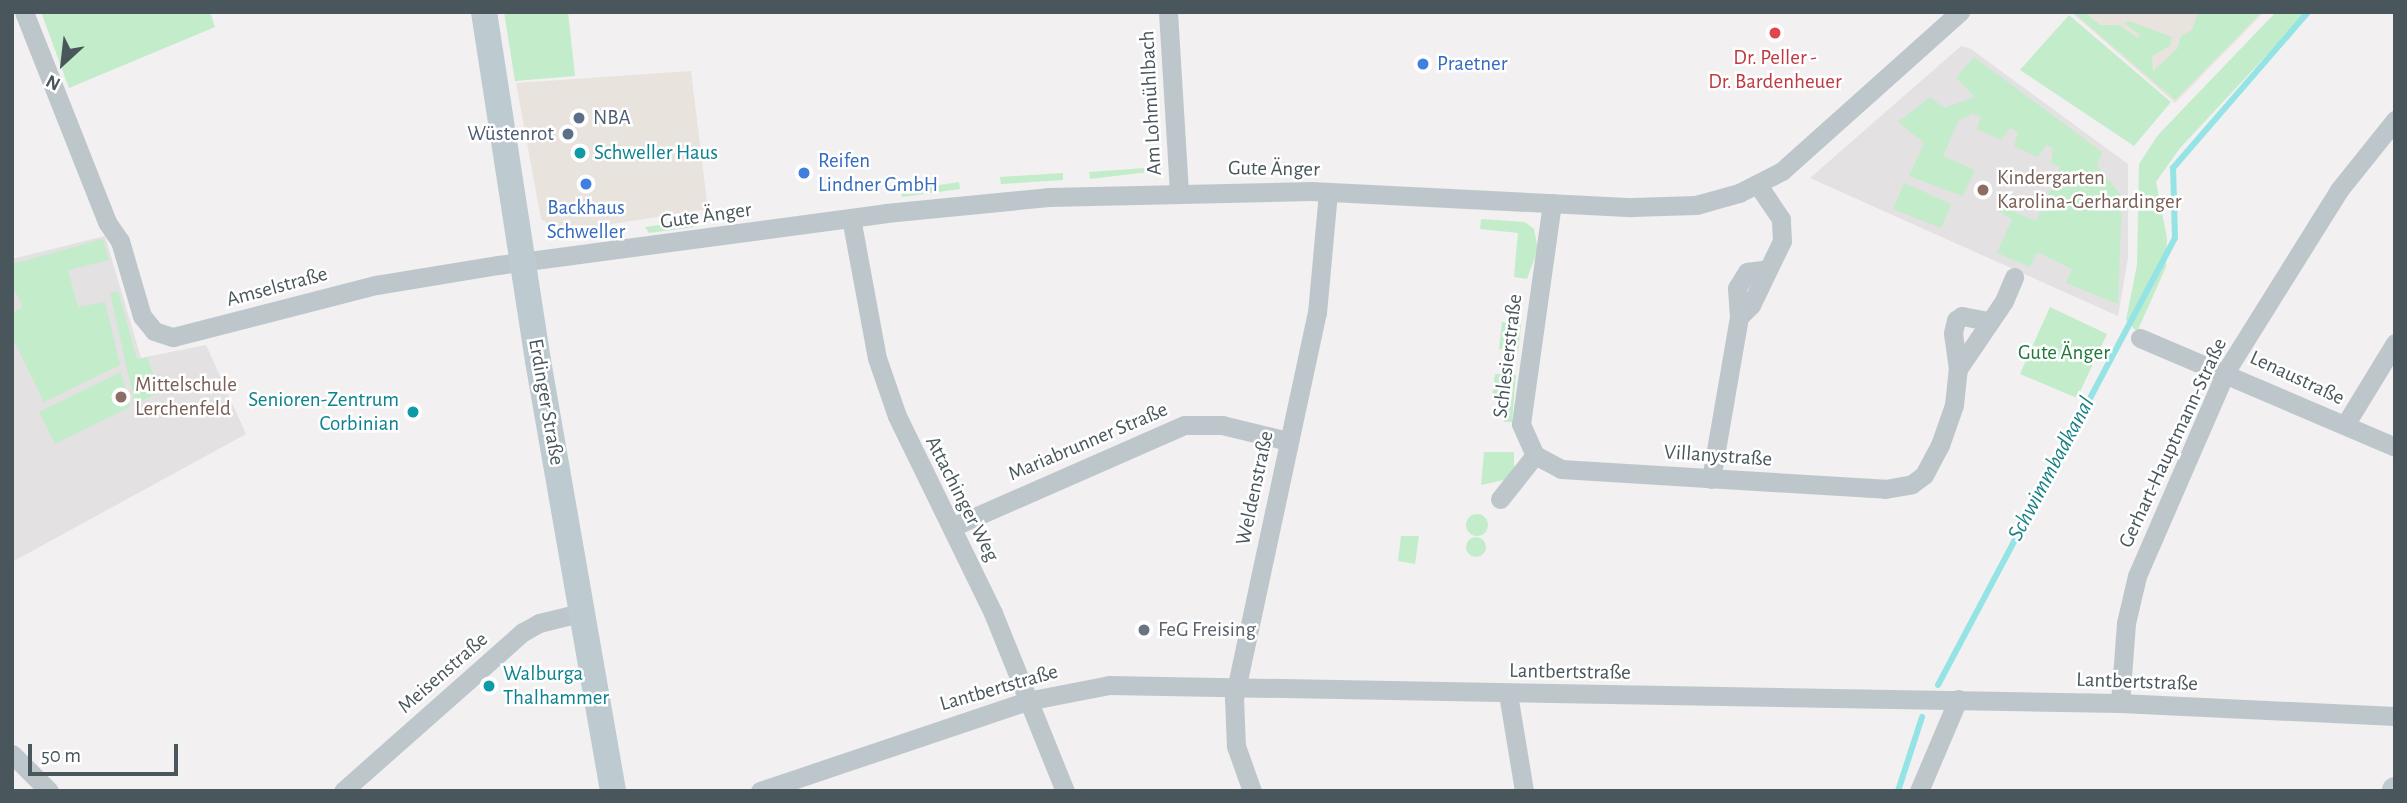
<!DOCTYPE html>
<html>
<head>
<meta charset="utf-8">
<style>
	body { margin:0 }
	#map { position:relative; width:2407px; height:803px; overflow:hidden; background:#f2f0f0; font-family:"Alegreya Sans",sans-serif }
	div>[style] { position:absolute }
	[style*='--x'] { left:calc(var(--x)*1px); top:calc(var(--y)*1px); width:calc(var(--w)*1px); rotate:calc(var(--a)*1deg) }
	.commercial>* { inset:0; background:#e9e3de }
	.education>* { inset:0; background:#e3e1e2 }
	.green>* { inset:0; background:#c3eccb }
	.round { border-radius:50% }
	.stream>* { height:6px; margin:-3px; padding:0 3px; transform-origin:3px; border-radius:3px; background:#94e3e5 }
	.street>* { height:19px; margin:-9.5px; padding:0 9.5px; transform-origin:9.5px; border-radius:9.5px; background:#bdc7cb }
	.secondary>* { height:26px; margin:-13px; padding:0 13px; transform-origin:13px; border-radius:13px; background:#bdcad0 }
	.dots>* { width:19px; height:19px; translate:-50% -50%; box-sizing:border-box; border:4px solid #fff; border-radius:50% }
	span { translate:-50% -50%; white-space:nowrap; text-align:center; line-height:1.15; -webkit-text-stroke:5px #fff; paint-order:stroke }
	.health-label { font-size:21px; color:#be3a42 }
	.shop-label { font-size:21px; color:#366cbe }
	.left { translate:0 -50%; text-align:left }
	.street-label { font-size:21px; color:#49575c }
	.service-label { font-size:21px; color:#4e5e75 }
	.right { translate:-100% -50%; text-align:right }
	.culture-label { font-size:21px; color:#0d838f }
	.education-label { font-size:21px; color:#785e54 }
	.park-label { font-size:21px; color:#20783b }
	.worship-label { font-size:21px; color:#5b616d }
	.water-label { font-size:23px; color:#178183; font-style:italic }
	.frame { position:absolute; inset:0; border:14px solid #49575c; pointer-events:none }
	.north { position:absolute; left:28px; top:28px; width:70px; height:70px; -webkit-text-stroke:5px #fff; paint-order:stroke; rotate:207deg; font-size:19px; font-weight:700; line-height:28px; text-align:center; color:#49575c }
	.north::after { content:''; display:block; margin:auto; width:24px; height:32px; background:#49575c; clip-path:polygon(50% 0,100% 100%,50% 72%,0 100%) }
	.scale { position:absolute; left:28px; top:744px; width:150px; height:32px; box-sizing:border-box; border:4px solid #49575c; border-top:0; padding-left:9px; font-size:21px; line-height:24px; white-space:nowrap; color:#49575c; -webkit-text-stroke:5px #fff; paint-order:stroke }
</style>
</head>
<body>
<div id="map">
	<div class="commercial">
		<div style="clip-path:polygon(2071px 12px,2264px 12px,2175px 103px)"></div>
		<div style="clip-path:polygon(691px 71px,708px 209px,561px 232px,541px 219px,516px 83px)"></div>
	</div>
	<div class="education">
		<div style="clip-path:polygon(1961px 46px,1971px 49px,2128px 164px,2128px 258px,2118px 316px,1810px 178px)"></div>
		<div style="clip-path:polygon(105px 236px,141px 358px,206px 345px,246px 434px,12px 562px,12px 259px)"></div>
	</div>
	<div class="green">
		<div style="clip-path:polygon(41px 12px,210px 12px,215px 27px,69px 88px)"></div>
		<div style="clip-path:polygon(504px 12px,568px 12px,575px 76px,515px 81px)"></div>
		<div style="clip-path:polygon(2073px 12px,2084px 12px,2100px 25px,2119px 25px,2138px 38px,2140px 35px,2124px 23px,2129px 21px,2172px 37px,2170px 46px,2152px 56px,2153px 71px,2177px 49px,2181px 36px,2192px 30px,2198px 12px,2262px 12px,2175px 100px)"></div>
		<div style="clip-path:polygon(2276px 12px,2307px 12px,2180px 148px,2156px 182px,2167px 238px,2166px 267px,2137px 332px,2126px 320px,2137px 265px,2139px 164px,2158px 135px)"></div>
		<div style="clip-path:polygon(2069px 15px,2171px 102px,2134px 146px,2020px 70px)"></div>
		<div style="clip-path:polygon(1974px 57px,2102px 152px,2097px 165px,2122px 197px,2118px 304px,2066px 283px,2072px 269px,2037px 252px,2030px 267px,1997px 253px,2012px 219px,1998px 211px,2000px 206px,2036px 221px,2060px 167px,2051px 163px,2053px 148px,2046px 145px,2038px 157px,2014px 146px,2018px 132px,2010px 128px,2001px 140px,1977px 129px,1981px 117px,1973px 113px,1958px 121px,1943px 156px,1975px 170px,1963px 196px,1909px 176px,1924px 143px,1898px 122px,1930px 97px,1944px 108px,1975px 97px,1956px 78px)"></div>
		<div style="clip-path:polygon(1145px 168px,1157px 171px,1090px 179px,1089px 172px)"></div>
		<div style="clip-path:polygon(1063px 173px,1063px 180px,1001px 184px,1000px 177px)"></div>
		<div style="clip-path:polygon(959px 182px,960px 189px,902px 197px,901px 191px)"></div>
		<div style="clip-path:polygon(1904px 183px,1951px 204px,1941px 228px,1893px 209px)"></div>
		<div style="clip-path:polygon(1481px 219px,1525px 222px,1534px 229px,1538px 249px,1527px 279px,1514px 277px,1518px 233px,1480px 229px)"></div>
		<div style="clip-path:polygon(696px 220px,694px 227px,649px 233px,645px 227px)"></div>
		<div style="clip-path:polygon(103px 239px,109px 260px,68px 270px,78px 307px,105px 302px,120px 365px,44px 402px,12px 337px,12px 313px,23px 307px,12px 285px,12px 264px)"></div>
		<div style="clip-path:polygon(118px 291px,137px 359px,148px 357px,158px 393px,135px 404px,110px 293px)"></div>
		<div style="clip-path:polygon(2050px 307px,2107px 334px,2077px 398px,2020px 374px)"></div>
		<div style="clip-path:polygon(1502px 322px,1521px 325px,1518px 351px,1499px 349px)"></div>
		<div style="clip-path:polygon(121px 372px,130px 407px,55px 444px,39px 412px)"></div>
		<div style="clip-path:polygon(1495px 374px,1516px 375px,1512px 422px,1504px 422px,1508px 399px,1492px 396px)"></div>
		<div style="clip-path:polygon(1484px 452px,1514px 452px,1514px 469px,1504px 480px,1481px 485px)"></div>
		<div class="round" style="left:1466px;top:514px;width:22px;height:22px"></div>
		<div style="clip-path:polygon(1401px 536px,1419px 536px,1415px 564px,1398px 561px)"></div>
		<div class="round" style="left:1466px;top:537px;width:20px;height:20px"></div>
	</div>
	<div class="stream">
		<div style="--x:1938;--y:685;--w:506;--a:-62.07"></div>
		<div style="--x:2175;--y:238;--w:70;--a:-91.6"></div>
		<div style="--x:2173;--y:168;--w:206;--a:-49.1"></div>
		<div style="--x:1898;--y:791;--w:78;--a:-72"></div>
	</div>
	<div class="street">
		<div style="--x:24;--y:12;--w:226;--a:68.4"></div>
		<div style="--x:107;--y:222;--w:23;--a:56"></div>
		<div style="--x:120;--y:241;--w:78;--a:73.7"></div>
		<div style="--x:142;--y:316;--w:19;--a:51"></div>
		<div style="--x:154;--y:331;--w:20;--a:18"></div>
		<div style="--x:173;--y:337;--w:210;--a:-14.4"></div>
		<div style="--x:376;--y:285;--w:124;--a:-9.3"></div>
		<div style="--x:498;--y:265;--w:391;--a:-7.6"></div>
		<div style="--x:886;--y:213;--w:163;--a:-5.6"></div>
		<div style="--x:1048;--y:197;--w:263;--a:-1.3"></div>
		<div style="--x:1311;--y:191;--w:321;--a:2.9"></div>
		<div style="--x:1632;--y:207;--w:64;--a:-1.8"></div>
		<div style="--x:1696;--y:205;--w:45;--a:-15.6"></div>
		<div style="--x:1739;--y:193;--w:48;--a:-27.1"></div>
		<div style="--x:1782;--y:171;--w:239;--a:-41.8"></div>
		<div style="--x:1168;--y:12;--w:179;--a:86.5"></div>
		<div style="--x:1552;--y:203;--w:223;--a:98"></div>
		<div style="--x:1521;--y:424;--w:34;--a:66"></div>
		<div style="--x:1535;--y:455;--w:30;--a:28"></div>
		<div style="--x:1561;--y:469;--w:325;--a:3.5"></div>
		<div style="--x:1885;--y:489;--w:27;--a:-10"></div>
		<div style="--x:1912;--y:484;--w:15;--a:-37"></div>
		<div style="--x:1924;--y:475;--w:34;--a:-62"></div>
		<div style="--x:1940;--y:445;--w:42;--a:-70.7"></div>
		<div style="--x:1954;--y:405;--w:36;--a:-84"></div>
		<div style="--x:1958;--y:369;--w:82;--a:-55.9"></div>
		<div style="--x:2004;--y:301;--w:26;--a:-67"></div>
		<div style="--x:851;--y:218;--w:142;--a:79.5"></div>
		<div style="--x:877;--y:358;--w:61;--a:71"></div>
		<div style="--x:897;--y:416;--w:219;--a:64"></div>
		<div style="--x:993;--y:613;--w:192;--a:68"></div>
		<div style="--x:1739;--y:317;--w:17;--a:-45"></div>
		<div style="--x:1751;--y:305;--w:71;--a:-64.2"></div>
		<div style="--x:1782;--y:241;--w:22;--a:-93"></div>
		<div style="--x:1781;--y:219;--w:41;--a:-124.1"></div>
		<div style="--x:2140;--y:338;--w:277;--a:23.1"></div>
		<div style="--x:1958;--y:369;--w:36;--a:-98"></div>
		<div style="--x:1953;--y:333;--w:13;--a:-77"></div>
		<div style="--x:1956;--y:320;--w:7;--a:-34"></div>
		<div style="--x:1962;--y:316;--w:25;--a:11"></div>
		<div style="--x:2345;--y:425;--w:96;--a:-58.6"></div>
		<div style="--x:1711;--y:479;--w:164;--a:-80.2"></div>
		<div style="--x:1739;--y:317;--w:29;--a:-94"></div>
		<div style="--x:1737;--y:288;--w:19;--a:-58"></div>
		<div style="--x:1747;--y:272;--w:21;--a:-8"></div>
		<div style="--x:1500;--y:499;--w:56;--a:-51.5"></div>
		<div style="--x:952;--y:527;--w:253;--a:-23.7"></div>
		<div style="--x:1184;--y:425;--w:38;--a:0"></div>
		<div style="--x:1222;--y:425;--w:68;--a:13.6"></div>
		<div style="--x:1508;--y:694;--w:98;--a:80.6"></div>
		<div style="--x:2120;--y:703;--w:80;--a:-85.7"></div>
		<div style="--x:2126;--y:623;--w:48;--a:-76.8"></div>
		<div style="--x:2137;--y:576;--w:223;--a:-66.5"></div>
		<div style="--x:2226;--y:371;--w:213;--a:-58"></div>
		<div style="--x:2339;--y:190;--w:90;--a:-51.3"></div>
		<div style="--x:12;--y:754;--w:52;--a:45"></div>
		<div style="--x:343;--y:791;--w:240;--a:-41.5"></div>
		<div style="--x:523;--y:632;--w:18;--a:-29"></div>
		<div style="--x:539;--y:623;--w:46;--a:-13.7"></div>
		<div style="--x:760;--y:791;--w:282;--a:-18.6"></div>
		<div style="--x:1027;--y:701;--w:84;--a:-11"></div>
		<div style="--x:1109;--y:685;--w:1011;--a:1.02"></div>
		<div style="--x:2120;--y:703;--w:275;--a:2.7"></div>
		<div style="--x:1252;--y:791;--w:48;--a:-109.6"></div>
		<div style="--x:1236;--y:746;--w:47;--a:-92.4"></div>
		<div style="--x:1234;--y:699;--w:395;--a:-77.9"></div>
		<div style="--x:1317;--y:313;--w:121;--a:-84.8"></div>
		<div style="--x:1919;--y:791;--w:100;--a:-67"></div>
	</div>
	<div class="secondary">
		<div style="--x:484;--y:12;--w:353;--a:81.2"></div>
		<div style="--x:538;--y:361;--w:436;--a:80.1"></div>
		<div style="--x:2395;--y:791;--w:1;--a:-90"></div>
	</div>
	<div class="dots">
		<div style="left:1775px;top:33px;background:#e0444e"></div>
		<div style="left:1423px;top:64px;background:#3f7fe0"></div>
		<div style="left:579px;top:118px;background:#5c6f8a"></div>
		<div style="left:568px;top:134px;background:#5c6f8a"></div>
		<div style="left:580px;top:153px;background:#0f9aa8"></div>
		<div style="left:804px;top:173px;background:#3f7fe0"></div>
		<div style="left:586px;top:184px;background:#3f7fe0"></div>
		<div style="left:1983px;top:190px;background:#8d6e63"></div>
		<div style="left:121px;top:397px;background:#8d6e63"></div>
		<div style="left:413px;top:412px;background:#0f9aa8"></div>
		<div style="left:1144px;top:630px;background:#6b7280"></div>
		<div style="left:489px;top:686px;background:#0f9aa8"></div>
	</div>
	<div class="health-label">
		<span style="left:1775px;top:70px">Dr. Peller -<br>Dr. Bardenheuer</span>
	</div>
	<div class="shop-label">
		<span class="left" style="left:1437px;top:64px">Praetner</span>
		<span class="left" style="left:818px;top:173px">Reifen<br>Lindner GmbH</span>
		<span style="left:586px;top:220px">Backhaus<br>Schweller</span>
	</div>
	<div class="street-label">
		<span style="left:1151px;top:103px;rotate:-93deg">Am Lohmühlbach</span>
		<span style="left:1274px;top:169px;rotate:1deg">Gute Änger</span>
		<span style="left:706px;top:216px;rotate:-8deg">Gute Änger</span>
		<span style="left:277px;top:287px;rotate:-15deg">Amselstraße</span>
		<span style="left:1508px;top:356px;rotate:-83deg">Schlesierstraße</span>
		<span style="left:2297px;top:378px;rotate:25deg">Lenaustraße</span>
		<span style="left:546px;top:402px;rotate:80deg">Erdinger Straße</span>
		<span style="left:1088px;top:442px;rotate:-23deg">Mariabrunner Straße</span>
		<span style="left:2173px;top:443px;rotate:-65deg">Gerhart-Hauptmann-Straße</span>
		<span style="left:1718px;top:456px;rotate:4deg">Villanystraße</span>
		<span style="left:1255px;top:488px;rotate:-78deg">Weldenstraße</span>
		<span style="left:962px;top:499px;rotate:63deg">Attachinger Weg</span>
		<span style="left:1570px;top:672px;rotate:1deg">Lantbertstraße</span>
		<span style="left:443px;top:673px;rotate:-41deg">Meisenstraße</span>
		<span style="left:2137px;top:682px;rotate:2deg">Lantbertstraße</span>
		<span style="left:999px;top:688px;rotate:-16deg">Lantbertstraße</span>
	</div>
	<div class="service-label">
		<span class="left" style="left:593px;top:118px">NBA</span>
		<span class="right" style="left:554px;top:134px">Wüstenrot</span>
	</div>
	<div class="culture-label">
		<span class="left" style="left:594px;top:153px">Schweller Haus</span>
		<span class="right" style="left:399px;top:412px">Senioren-Zentrum<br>Corbinian</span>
		<span class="left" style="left:503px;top:686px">Walburga<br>Thalhammer</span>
	</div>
	<div class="education-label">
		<span class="left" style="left:1997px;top:190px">Kindergarten<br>Karolina-Gerhardinger</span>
		<span class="left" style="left:135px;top:397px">Mittelschule<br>Lerchenfeld</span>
	</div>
	<div class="park-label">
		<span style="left:2064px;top:353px">Gute Änger</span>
	</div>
	<div class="worship-label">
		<span class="left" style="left:1158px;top:630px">FeG Freising</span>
	</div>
	<div class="water-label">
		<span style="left:2052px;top:469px;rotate:-62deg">Schwimmbadkanal</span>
	</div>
	<div class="frame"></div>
	<div class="north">N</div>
	<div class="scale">50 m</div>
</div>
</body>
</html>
